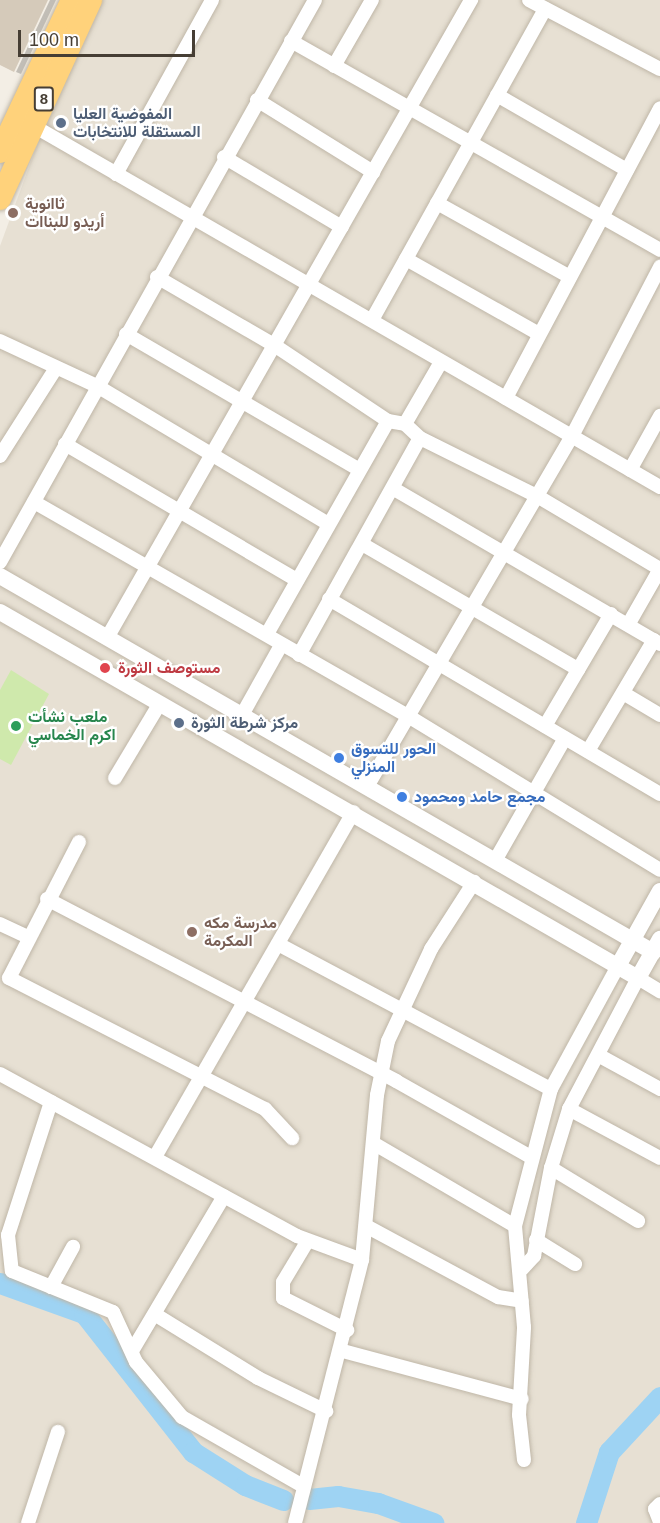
<!DOCTYPE html>
<html>
<head>
<meta charset="utf-8">
<style>
	body { margin:0 }
	#map { position:relative; width:660px; height:1523px; overflow:hidden; background:#f3eee5; font-family:Helvetica,Vazirmatn,sans-serif }
	div>[style] { position:absolute }
	[style*='--x'] { left:calc(var(--x)*1px); top:calc(var(--y)*1px); width:calc(var(--w)*1px); rotate:calc(var(--a)*1deg) }
	.residential>* { inset:0; background:#e7e0d3 }
	.green>* { inset:0; background:#cfe9ac }
	.shadow>* { inset:0; background:#0003 }
	.river>* { height:21px; margin:-10.5px; padding:0 10.5px; transform-origin:10.5px; border-radius:10.5px; background:#9ed3f3 }
	.building>* { inset:0; background:#d5caba }
	.roads { filter:drop-shadow(0 0 2px #bfb6a7) drop-shadow(0 0 2px #bfb6a7) }
	.minor>* { height:14px; margin:-7px; padding:0 7px; transform-origin:7px; border-radius:7px; background:#fff }
	.tertiary>* { height:16px; margin:-8px; padding:0 8px; transform-origin:8px; border-radius:8px; background:#fff }
	.trunk>* { height:22px; margin:-11px; padding:0 11px; transform-origin:11px; border-radius:11px; background:#ffd27b }
	.dots>* { width:16px; height:16px; translate:-50% -50%; box-sizing:border-box; border:3px solid #fff; border-radius:50% }
	span { translate:-50% -50%; white-space:nowrap; text-align:center; line-height:1.15; -webkit-text-stroke:4.5px #fff; paint-order:stroke }
	.shield-label span { padding:2px 4px; background:#fff; border:2px solid; border-radius:4px; -webkit-text-stroke-width:0 }
	.shield-label { font-size:15px; color:#463e34; font-weight:700 }
	.service-label { font-size:16px; color:#4e5e75; font-weight:700 }
	.left { translate:0 -50%; text-align:left }
	.education-label { font-size:16px; color:#785e54; font-weight:700 }
	.health-label { font-size:16px; color:#be3a42; font-weight:700 }
	.leisure-label { font-size:16px; color:#27864d; font-weight:700 }
	.shop-label { font-size:16px; color:#366cbe; font-weight:700 }
	.scale { position:absolute; left:18px; top:30px; width:177px; height:27px; box-sizing:border-box; border:3px solid #463e34; border-top:0; padding-left:8px; font-size:18px; line-height:21px; white-space:nowrap; color:#463e34; -webkit-text-stroke:4px #fff; paint-order:stroke }
</style>
</head>
<body>
<div id="map">
	<div class="residential">
		<div style="clip-path:polygon(100px 0,660px 0,660px 1523px,0 1523px,0 246px,66px 66px)"></div>
	</div>
	<div class="green">
		<div style="clip-path:polygon(11px 670px,49px 694px,11px 765px,0 759px,0 690px)"></div>
	</div>
	<div class="shadow">
		<div style="clip-path:polygon(50px 0,56px 0,21px 74px,16px 72px)"></div>
	</div>
	<div class="river">
		<div style="--x:0;--y:1283;--w:89;--a:19.7"></div>
		<div style="--x:84;--y:1313;--w:177;--a:51.9"></div>
		<div style="--x:193;--y:1452;--w:62;--a:32.4"></div>
		<div style="--x:245;--y:1485;--w:41;--a:21.5"></div>
		<div style="--x:309;--y:1499;--w:29;--a:-6"></div>
		<div style="--x:338;--y:1496;--w:41;--a:9.9"></div>
		<div style="--x:378;--y:1503;--w:59;--a:20"></div>
		<div style="--x:586;--y:1523;--w:75;--a:-72.1"></div>
		<div style="--x:609;--y:1452;--w:75;--a:-47.2"></div>
	</div>
	<div class="building">
		<div style="clip-path:polygon(0 0,48px 0,14px 72px,0 65px)"></div>
	</div>
	<div class="roads">
		<div class="minor">
			<div style="--x:529;--y:0;--w:148;--a:27.8"></div>
			<div style="--x:291;--y:41;--w:424;--a:29.5"></div>
			<div style="--x:334;--y:66;--w:76;--a:-60.1"></div>
			<div style="--x:497;--y:95;--w:150;--a:30"></div>
			<div style="--x:257;--y:100;--w:137;--a:31.8"></div>
			<div style="--x:32;--y:125;--w:725;--a:29.96"></div>
			<div style="--x:224;--y:157;--w:137;--a:30.7"></div>
			<div style="--x:116;--y:174;--w:199;--a:-61.1"></div>
			<div style="--x:437;--y:203;--w:152;--a:29.1"></div>
			<div style="--x:406;--y:259;--w:153;--a:29.4"></div>
			<div style="--x:157;--y:277;--w:135;--a:30.2"></div>
			<div style="--x:274;--y:345;--w:137;--a:33.7"></div>
			<div style="--x:388;--y:421;--w:17;--a:10"></div>
			<div style="--x:405;--y:424;--w:21;--a:43"></div>
			<div style="--x:420;--y:438;--w:131;--a:26.4"></div>
			<div style="--x:537;--y:496;--w:143;--a:30.7"></div>
			<div style="--x:660;--y:569;--w:64;--a:119.7"></div>
			<div style="--x:372;--y:320;--w:356;--a:-60.9"></div>
			<div style="--x:126;--y:334;--w:268;--a:30.2"></div>
			<div style="--x:0;--y:341;--w:107;--a:24.9"></div>
			<div style="--x:97;--y:386;--w:268;--a:30.8"></div>
			<div style="--x:506;--y:398;--w:328;--a:-62"></div>
			<div style="--x:405;--y:424;--w:72;--a:-59.9"></div>
			<div style="--x:65;--y:444;--w:269;--a:30.4"></div>
			<div style="--x:0;--y:456;--w:104;--a:-57.5"></div>
			<div style="--x:630;--y:470;--w:62;--a:-60.9"></div>
			<div style="--x:394;--y:489;--w:308;--a:30.2"></div>
			<div style="--x:34;--y:502;--w:431;--a:29.8"></div>
			<div style="--x:408;--y:716;--w:295;--a:31.4"></div>
			<div style="--x:362;--y:544;--w:250;--a:30.1"></div>
			<div style="--x:0;--y:562;--w:644;--a:-60.73"></div>
			<div style="--x:329;--y:599;--w:384;--a:30.5"></div>
			<div style="--x:267;--y:634;--w:245;--a:-60.4"></div>
			<div style="--x:107;--y:638;--w:735;--a:-60.29"></div>
			<div style="--x:299;--y:655;--w:248;--a:-60.9"></div>
			<div style="--x:623;--y:693;--w:43;--a:30.7"></div>
			<div style="--x:242;--y:715;--w:78;--a:-60.8"></div>
			<div style="--x:545;--y:726;--w:130;--a:-59.5"></div>
			<div style="--x:588;--y:751;--w:129;--a:-59.3"></div>
			<div style="--x:115;--y:778;--w:87;--a:-59"></div>
			<div style="--x:368;--y:785;--w:404;--a:-59.7"></div>
			<div style="--x:572;--y:436;--w:191;--a:-62.5"></div>
			<div style="--x:79;--y:842;--w:153;--a:117.2"></div>
			<div style="--x:9;--y:978;--w:288;--a:27.1"></div>
			<div style="--x:265;--y:1109;--w:40;--a:47"></div>
			<div style="--x:496;--y:859;--w:139;--a:-60.3"></div>
			<div style="--x:47;--y:899;--w:394;--a:27.5"></div>
			<div style="--x:396;--y:1081;--w:155;--a:29.4"></div>
			<div style="--x:0;--y:924;--w:29;--a:25"></div>
			<div style="--x:278;--y:944;--w:309;--a:28"></div>
			<div style="--x:598;--y:1055;--w:71;--a:28.7"></div>
			<div style="--x:0;--y:1074;--w:338;--a:28.6"></div>
			<div style="--x:297;--y:1236;--w:69;--a:20.3"></div>
			<div style="--x:51;--y:1102;--w:140;--a:107.9"></div>
			<div style="--x:8;--y:1235;--w:36;--a:84"></div>
			<div style="--x:12;--y:1271;--w:109;--a:22.1"></div>
			<div style="--x:113;--y:1312;--w:55;--a:65.3"></div>
			<div style="--x:136;--y:1362;--w:72;--a:50.1"></div>
			<div style="--x:182;--y:1417;--w:139;--a:29.7"></div>
			<div style="--x:569;--y:1109;--w:103;--a:28.3"></div>
			<div style="--x:373;--y:1143;--w:164;--a:30.3"></div>
			<div style="--x:155;--y:1157;--w:398;--a:-60.1"></div>
			<div style="--x:551;--y:1168;--w:102;--a:31.3"></div>
			<div style="--x:366;--y:1226;--w:150;--a:28.3"></div>
			<div style="--x:498;--y:1297;--w:24;--a:9"></div>
			<div style="--x:536;--y:1240;--w:46;--a:31.6"></div>
			<div style="--x:307;--y:1242;--w:47;--a:121"></div>
			<div style="--x:283;--y:1282;--w:16;--a:90"></div>
			<div style="--x:283;--y:1298;--w:72;--a:26.6"></div>
			<div style="--x:522;--y:1269;--w:18;--a:-47"></div>
			<div style="--x:534;--y:1256;--w:90;--a:-79.1"></div>
			<div style="--x:551;--y:1168;--w:62;--a:-73"></div>
			<div style="--x:569;--y:1109;--w:148;--a:-62.2"></div>
			<div style="--x:638;--y:978;--w:26;--a:31"></div>
			<div style="--x:51;--y:1287;--w:46;--a:-61.2"></div>
			<div style="--x:156;--y:1315;--w:120;--a:31.7"></div>
			<div style="--x:258;--y:1378;--w:76;--a:25.9"></div>
			<div style="--x:132;--y:1351;--w:180;--a:-59.3"></div>
			<div style="--x:343;--y:1351;--w:185;--a:15"></div>
			<div style="--x:524;--y:1460;--w:45;--a:-96.3"></div>
			<div style="--x:519;--y:1415;--w:88;--a:-86.7"></div>
			<div style="--x:524;--y:1327;--w:101;--a:-95.1"></div>
			<div style="--x:515;--y:1226;--w:142;--a:-75.3"></div>
			<div style="--x:551;--y:1089;--w:140;--a:-61.4"></div>
			<div style="--x:660;--y:1504;--w:7;--a:135"></div>
			<div style="--x:655;--y:1509;--w:14;--a:69"></div>
			<div style="--x:28;--y:1523;--w:96;--a:-71.8"></div>
			<div style="--x:295;--y:1523;--w:271;--a:-75.7"></div>
			<div style="--x:362;--y:1260;--w:166;--a:-84.8"></div>
			<div style="--x:377;--y:1095;--w:55;--a:-78.5"></div>
			<div style="--x:388;--y:1041;--w:102;--a:-64.9"></div>
			<div style="--x:431;--y:949;--w:80;--a:-57.3"></div>
		</div>
		<div class="tertiary">
			<div style="--x:0;--y:576;--w:754;--a:29.93"></div>
			<div style="--x:0;--y:612;--w:736;--a:29.84"></div>
			<div style="--x:638;--y:978;--w:45;--a:-60.6"></div>
			<div style="--x:618;--y:966;--w:86;--a:-60.8"></div>
		</div>
		<div class="trunk">
			<div style="--x:0;--y:152;--w:168;--a:-64.7"></div>
			<div style="--x:0;--y:199;--w:219;--a:-65.4"></div>
		</div>
	</div>
	<div class="dots">
		<div style="left:61px;top:123px;background:#5c6f8a"></div>
		<div style="left:13px;top:213px;background:#8d6e63"></div>
		<div style="left:105px;top:668px;background:#e0444e"></div>
		<div style="left:179px;top:723px;background:#5c6f8a"></div>
		<div style="left:16px;top:726px;background:#2e9e5b"></div>
		<div style="left:339px;top:758px;background:#3f7fe0"></div>
		<div style="left:402px;top:797px;background:#3f7fe0"></div>
		<div style="left:192px;top:932px;background:#8d6e63"></div>
	</div>
	<div class="shield-label">
		<span style="left:44px;top:99px">8</span>
	</div>
	<div class="service-label">
		<span class="left" style="left:73px;top:123px">المفوضية العليا<br>المستقلة للانتخابات</span>
		<span class="left" style="left:191px;top:723px">مركز شرطة الثورة</span>
	</div>
	<div class="education-label">
		<span class="left" style="left:25px;top:213px">ثاانوية<br>أريدو للبناات</span>
		<span class="left" style="left:204px;top:932px">مدرسة مكه<br>المكرمة</span>
	</div>
	<div class="health-label">
		<span class="left" style="left:118px;top:668px">مستوصف الثورة</span>
	</div>
	<div class="leisure-label">
		<span class="left" style="left:28px;top:726px">ملعب نشأت<br>اكرم الخماسي</span>
	</div>
	<div class="shop-label">
		<span class="left" style="left:351px;top:758px">الحور للتسوق<br>المنزلي</span>
		<span class="left" style="left:414px;top:797px">مجمع حامد ومحمود</span>
	</div>
	<div class="scale">100 m</div>
</div>
</body>
</html>
